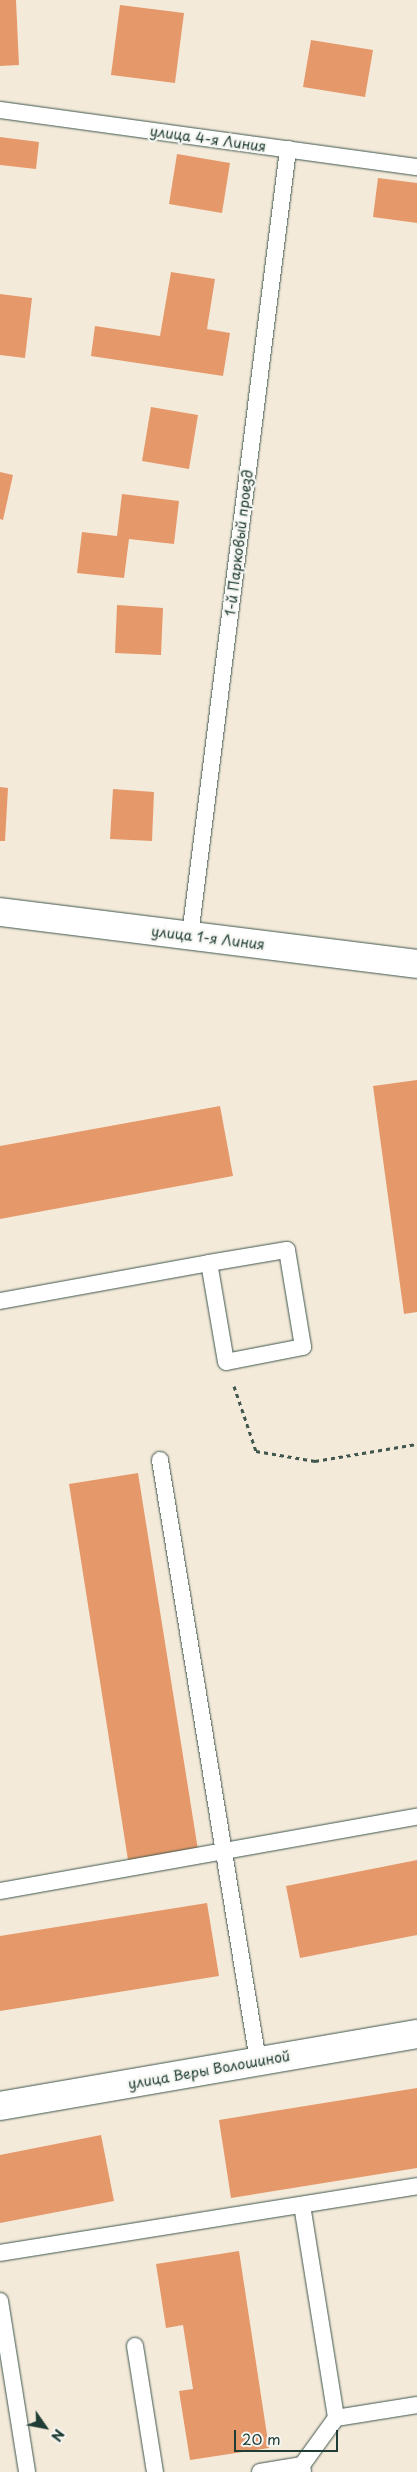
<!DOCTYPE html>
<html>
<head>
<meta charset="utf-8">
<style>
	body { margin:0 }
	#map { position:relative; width:417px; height:2472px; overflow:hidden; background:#f4eada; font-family:"Playpen Sans",sans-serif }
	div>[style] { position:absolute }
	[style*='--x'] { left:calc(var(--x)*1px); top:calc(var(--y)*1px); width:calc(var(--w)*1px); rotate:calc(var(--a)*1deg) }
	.building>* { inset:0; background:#e5996b }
	.path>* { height:3px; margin-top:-1.5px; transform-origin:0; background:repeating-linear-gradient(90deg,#3f574d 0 4px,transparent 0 8px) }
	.roads { filter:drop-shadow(0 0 1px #3f574d) drop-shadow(0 0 1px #3f574d) }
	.lane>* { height:16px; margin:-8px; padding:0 8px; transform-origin:8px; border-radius:8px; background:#fff }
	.secondary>* { height:28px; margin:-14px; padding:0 14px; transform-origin:14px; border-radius:14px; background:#fff }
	span { translate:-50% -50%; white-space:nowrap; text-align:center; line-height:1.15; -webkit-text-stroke:4.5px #f6f6f2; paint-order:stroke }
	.street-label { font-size:14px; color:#1f3d34 }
	.north { position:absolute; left:20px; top:2402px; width:50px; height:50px; -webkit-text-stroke:4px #f6f6f2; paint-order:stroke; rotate:123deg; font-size:14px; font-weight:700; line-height:20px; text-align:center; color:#1f3d34 }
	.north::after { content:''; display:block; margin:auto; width:18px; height:22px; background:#1f3d34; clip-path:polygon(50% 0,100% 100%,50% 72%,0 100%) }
	.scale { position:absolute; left:234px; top:2430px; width:104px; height:22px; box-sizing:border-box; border:2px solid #1f3d34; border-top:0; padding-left:6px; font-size:15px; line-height:18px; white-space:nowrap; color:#1f3d34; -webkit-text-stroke:4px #f6f6f2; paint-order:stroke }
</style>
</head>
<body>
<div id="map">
	<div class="building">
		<div style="clip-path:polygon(0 0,16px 0,19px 65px,0 66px)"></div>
		<div style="clip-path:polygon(120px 5px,184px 13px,175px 83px,111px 75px)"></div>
		<div style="clip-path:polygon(311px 40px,373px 50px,365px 97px,303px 87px)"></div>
		<div style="clip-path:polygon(0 137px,39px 142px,36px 169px,0 165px)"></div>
		<div style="clip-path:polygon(177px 154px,230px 163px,222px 213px,169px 204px)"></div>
		<div style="clip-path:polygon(378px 178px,417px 183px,417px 223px,373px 217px)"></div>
		<div style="clip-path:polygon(171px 272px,215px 279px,207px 329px,230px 333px,223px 376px,91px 356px,95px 326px,160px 336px)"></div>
		<div style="clip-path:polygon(0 294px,32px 298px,25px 358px,0 355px)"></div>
		<div style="clip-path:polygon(151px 407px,198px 415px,189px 469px,142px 461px)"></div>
		<div style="clip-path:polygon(0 472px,13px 475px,3px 520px,0 519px)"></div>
		<div style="clip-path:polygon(122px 494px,179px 501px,174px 544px,129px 539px,124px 578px,77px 573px,82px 532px,117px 536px)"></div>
		<div style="clip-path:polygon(117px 605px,163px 608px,161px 655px,115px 653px)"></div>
		<div style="clip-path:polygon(0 787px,8px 788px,5px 841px,0 841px)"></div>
		<div style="clip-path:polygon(113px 789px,154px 792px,152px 841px,110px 839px)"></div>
		<div style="clip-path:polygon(417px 1080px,417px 1312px,404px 1314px,373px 1086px)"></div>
		<div style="clip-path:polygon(220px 1106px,233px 1176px,0 1219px,0 1146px)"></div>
		<div style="clip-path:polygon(138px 1473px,198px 1850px,128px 1860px,69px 1484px)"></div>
		<div style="clip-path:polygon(417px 1860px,417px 1935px,300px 1958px,286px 1886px)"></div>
		<div style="clip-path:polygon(207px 1903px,219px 1976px,0 2011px,0 1936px)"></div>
		<div style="clip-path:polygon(417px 2088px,417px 2168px,231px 2198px,219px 2120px)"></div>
		<div style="clip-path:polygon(101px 2135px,114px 2201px,0 2223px,0 2155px)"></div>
		<div style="clip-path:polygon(239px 2251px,269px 2448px,190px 2460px,179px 2391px,193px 2389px,183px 2325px,166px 2328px,156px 2264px)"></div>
	</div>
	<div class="path">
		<div style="--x:234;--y:1386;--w:69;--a:71.3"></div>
		<div style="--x:256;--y:1451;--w:60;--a:9.6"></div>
		<div style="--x:315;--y:1461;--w:103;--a:-9.5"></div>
	</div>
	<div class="roads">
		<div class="lane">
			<div style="--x:0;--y:110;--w:421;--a:7.8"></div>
			<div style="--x:190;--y:936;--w:793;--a:-82.9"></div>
			<div style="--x:0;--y:1301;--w:212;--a:-10.3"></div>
			<div style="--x:209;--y:1263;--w:79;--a:-9.5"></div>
			<div style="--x:287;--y:1250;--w:98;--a:80.6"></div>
			<div style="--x:303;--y:1347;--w:78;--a:169"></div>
			<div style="--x:226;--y:1362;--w:100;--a:-99.7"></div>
			<div style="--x:160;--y:1460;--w:609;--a:80.74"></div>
			<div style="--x:0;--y:1891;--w:424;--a:-10.1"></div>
			<div style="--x:302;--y:2205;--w:216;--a:80.9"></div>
			<div style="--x:0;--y:2253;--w:422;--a:-9.1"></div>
			<div style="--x:0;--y:2301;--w:173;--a:81"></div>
			<div style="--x:135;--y:2346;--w:128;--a:81"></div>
			<div style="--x:302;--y:2465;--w:58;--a:-54.1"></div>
			<div style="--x:336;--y:2418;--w:82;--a:-9.1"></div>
			<div style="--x:260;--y:2472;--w:43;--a:-9.5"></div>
			<div style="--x:302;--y:2465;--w:7;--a:82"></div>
		</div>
		<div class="secondary">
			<div style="--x:0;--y:912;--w:420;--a:7.1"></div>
			<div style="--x:0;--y:2106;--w:423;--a:-9.8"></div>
		</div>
	</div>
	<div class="street-label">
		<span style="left:208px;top:139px;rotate:8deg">улица 4-я Линия</span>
		<span style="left:239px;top:543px;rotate:-83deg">1-й Парковый проезд</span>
		<span style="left:208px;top:938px;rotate:7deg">улица 1-я Линия</span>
		<span style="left:209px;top:2070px;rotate:-10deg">улица Веры Волошиной</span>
	</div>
	<div class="north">N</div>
	<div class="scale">20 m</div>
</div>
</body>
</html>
